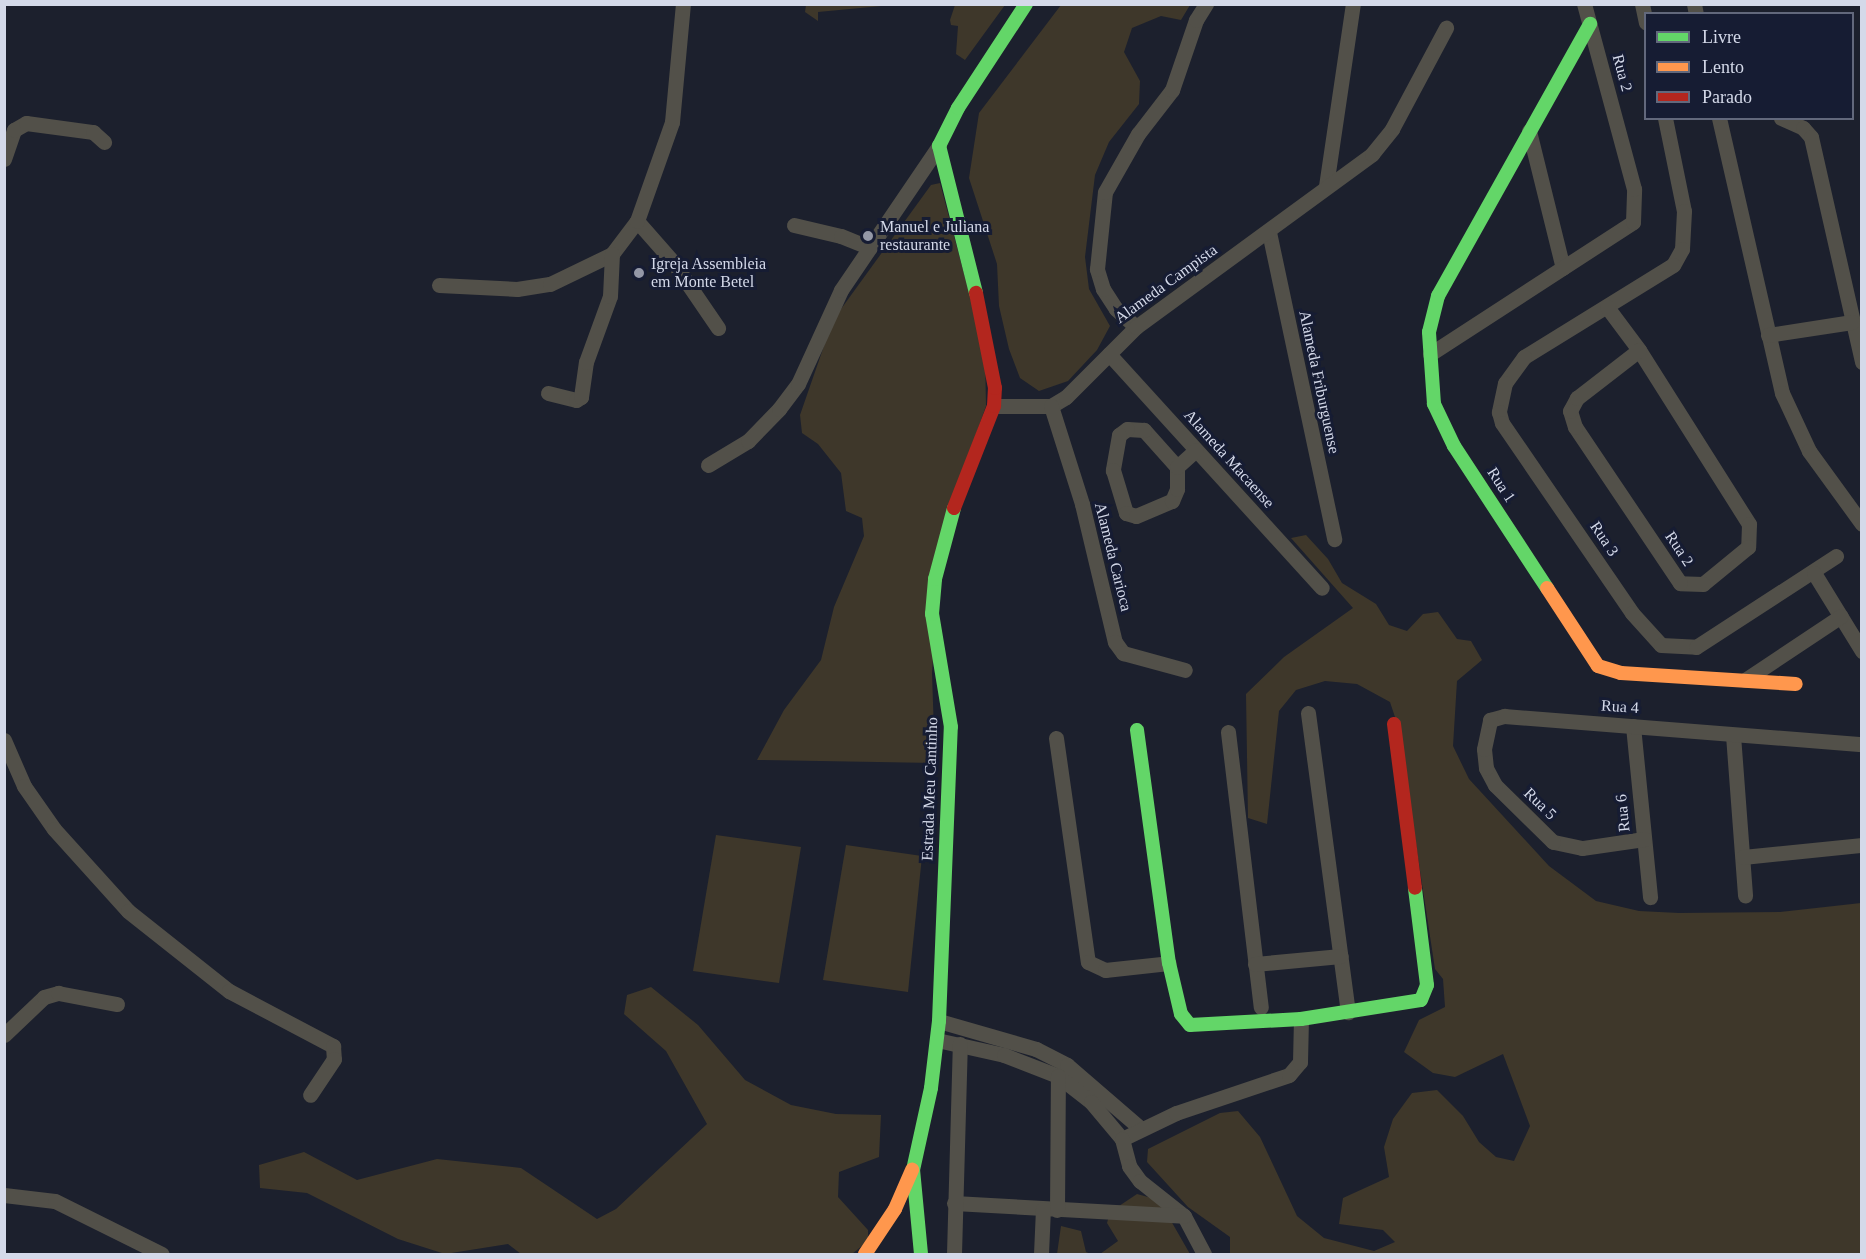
<!DOCTYPE html>
<html>
<head>
<meta charset="utf-8">
<style>
	body { margin:0 }
	#map { position:relative; width:1866px; height:1259px; overflow:hidden; background:#1c202d; font-family:Georgia,serif }
	div>[style] { position:absolute }
	[style*='--x'] { left:calc(var(--x)*1px); top:calc(var(--y)*1px); width:calc(var(--w)*1px); rotate:calc(var(--a)*1deg) }
	.green>* { inset:0; background:#3e372a }
	.street>* { height:15px; margin:-7.5px; padding:0 7.5px; transform-origin:7.5px; border-radius:7.5px; background:#525049 }
	.fast>* { height:14px; margin:-7px; padding:0 7px; transform-origin:7px; border-radius:7px; background:#63d668 }
	.slow>* { height:14px; margin:-7px; padding:0 7px; transform-origin:7px; border-radius:7px; background:#ff974d }
	.jam>* { height:14px; margin:-7px; padding:0 7px; transform-origin:7px; border-radius:7px; background:#b3261e }
	.dots>* { width:16px; height:16px; translate:-50% -50%; box-sizing:border-box; border:3px solid #161c33; border-radius:50% }
	span { translate:-50% -50%; white-space:nowrap; text-align:center; line-height:1.15; -webkit-text-stroke:6px #161c33; paint-order:stroke }
	.street-label { font-size:16px; color:#d4d9e9 }
	.poi-label { font-size:16px; color:#d4d9e9 }
	.left { translate:0 -50%; text-align:left }
	.frame { position:absolute; inset:0; border:6px solid #d4d9e9; pointer-events:none }
	.legend { position:absolute; left:1644px; top:12px; width:210px; height:108px; box-sizing:border-box; background:#161c33; border:2px solid #62687c; margin:0; padding:8px 10px; list-style:none; font-size:18px; color:#d4d9e9 }
	.legend li { display:flex; align-items:center; gap:12px; height:30px }
	.legend b { width:30px; border:2px solid #62687c }
</style>
</head>
<body>
<div id="map">
	<div class="green">
		<div style="clip-path:polygon(806px 5px,806px 4px,892px 5px,818px 12px,818px 21px,805px 12px)"></div>
		<div style="clip-path:polygon(955px 5px,1005px 5px,965px 60px,956px 54px,958px 26px,951px 25px,950px 20px)"></div>
		<div style="clip-path:polygon(1061px 5px,1190px 5px,1181px 20px,1161px 16px,1132px 28px,1124px 52px,1140px 81px,1139px 104px,1109px 142px,1095px 175px,1085px 257px,1089px 289px,1110px 326px,1097px 350px,1068px 381px,1039px 391px,1020px 378px,1009px 349px,999px 306px,997px 264px,969px 178px,979px 113px)"></div>
		<div style="clip-path:polygon(940px 183px,985px 353px,986px 406px,942px 529px,932px 673px,935px 763px,757px 760px,784px 710px,821px 660px,834px 607px,864px 536px,862px 518px,846px 511px,841px 473px,818px 444px,802px 433px,800px 415px,833px 320px,931px 185px)"></div>
		<div style="clip-path:polygon(1306px 535px,1328px 559px,1342px 583px,1376px 604px,1389px 625px,1407px 631px,1423px 614px,1438px 612px,1457px 639px,1471px 641px,1482px 660px,1457px 681px,1453px 746px,1469px 779px,1549px 866px,1596px 901px,1639px 911px,1679px 913px,1780px 912px,1861px 903px,1861px 1254px,1230px 1254px,1230px 1237px,1188px 1207px,1147px 1162px,1148px 1149px,1220px 1113px,1238px 1111px,1260px 1137px,1297px 1216px,1324px 1238px,1374px 1251px,1395px 1242px,1383px 1230px,1339px 1224px,1343px 1198px,1389px 1177px,1384px 1147px,1393px 1119px,1412px 1093px,1437px 1090px,1463px 1116px,1479px 1142px,1496px 1157px,1514px 1161px,1530px 1126px,1503px 1054px,1455px 1077px,1433px 1073px,1404px 1052px,1419px 1020px,1445px 1007px,1443px 979px,1435px 969px,1398px 726px,1390px 702px,1357px 684px,1325px 681px,1296px 690px,1279px 711px,1267px 824px,1248px 818px,1246px 694px,1284px 657px,1353px 608px,1291px 538px)"></div>
		<div style="clip-path:polygon(716px 835px,801px 847px,779px 983px,693px 971px)"></div>
		<div style="clip-path:polygon(846px 845px,922px 856px,908px 992px,823px 980px)"></div>
		<div style="clip-path:polygon(651px 987px,698px 1025px,745px 1080px,791px 1105px,836px 1114px,881px 1115px,879px 1157px,839px 1172px,838px 1197px,868px 1230px,868px 1241px,852px 1254px,521px 1254px,508px 1244px,445px 1254px,398px 1239px,307px 1193px,260px 1188px,259px 1165px,304px 1152px,357px 1180px,437px 1159px,521px 1168px,597px 1219px,616px 1209px,707px 1124px,666px 1051px,624px 1014px,627px 995px)"></div>
		<div style="clip-path:polygon(1137px 1194px,1159px 1200px,1190px 1254px,1100px 1254px,1118px 1241px,1107px 1223px,1110px 1212px)"></div>
		<div style="clip-path:polygon(1061px 1226px,1081px 1231px,1086px 1252px,1091px 1254px,1057px 1254px)"></div>
	</div>
	<div class="street">
		<div style="--x:1642;--y:4;--w:19;--a:78"></div>
		<div style="--x:1694;--y:4;--w:10;--a:79"></div>
		<div style="--x:1665;--y:118;--w:95;--a:78.5"></div>
		<div style="--x:1684;--y:211;--w:38;--a:93"></div>
		<div style="--x:1682;--y:249;--w:18;--a:119"></div>
		<div style="--x:1673;--y:265;--w:175;--a:148.3"></div>
		<div style="--x:1524;--y:357;--w:32;--a:126"></div>
		<div style="--x:1505;--y:383;--w:30;--a:102"></div>
		<div style="--x:1499;--y:412;--w:11;--a:75"></div>
		<div style="--x:1502;--y:423;--w:230;--a:55.6"></div>
		<div style="--x:1632;--y:613;--w:43;--a:47.8"></div>
		<div style="--x:1661;--y:645;--w:35;--a:3"></div>
		<div style="--x:1696;--y:647;--w:167;--a:-33"></div>
		<div style="--x:1719;--y:118;--w:282;--a:77.1"></div>
		<div style="--x:1782;--y:393;--w:64;--a:65"></div>
		<div style="--x:1809;--y:451;--w:90;--a:54"></div>
		<div style="--x:1781;--y:118;--w:24;--a:24"></div>
		<div style="--x:1803;--y:128;--w:12;--a:48"></div>
		<div style="--x:1811;--y:137;--w:231;--a:77.2"></div>
		<div style="--x:1529;--y:131;--w:141;--a:76.1"></div>
		<div style="--x:4;--y:159;--w:31;--a:-71"></div>
		<div style="--x:14;--y:130;--w:14;--a:-30"></div>
		<div style="--x:26;--y:123;--w:68;--a:7.7"></div>
		<div style="--x:93;--y:132;--w:15;--a:42"></div>
		<div style="--x:1326;--y:186;--w:184;--a:-81.6"></div>
		<div style="--x:637;--y:221;--w:55;--a:48.7"></div>
		<div style="--x:673;--y:262;--w:80;--a:55.7"></div>
		<div style="--x:794;--y:225;--w:48;--a:13.2"></div>
		<div style="--x:841;--y:236;--w:31;--a:22"></div>
		<div style="--x:1269;--y:232;--w:314;--a:78"></div>
		<div style="--x:439;--y:285;--w:78;--a:2.9"></div>
		<div style="--x:517;--y:289;--w:33;--a:-9"></div>
		<div style="--x:550;--y:284;--w:69;--a:-25.8"></div>
		<div style="--x:612;--y:254;--w:41;--a:-52.9"></div>
		<div style="--x:637;--y:221;--w:105;--a:-70.5"></div>
		<div style="--x:672;--y:122;--w:119;--a:-84.7"></div>
		<div style="--x:1607;--y:307;--w:54;--a:53.3"></div>
		<div style="--x:1639;--y:350;--w:206;--a:57.7"></div>
		<div style="--x:1749;--y:524;--w:23;--a:92"></div>
		<div style="--x:1748;--y:547;--w:58;--a:140.6"></div>
		<div style="--x:1703;--y:584;--w:23;--a:-178"></div>
		<div style="--x:1680;--y:583;--w:188;--a:-123.9"></div>
		<div style="--x:1575;--y:427;--w:17;--a:-107"></div>
		<div style="--x:1570;--y:411;--w:15;--a:-62"></div>
		<div style="--x:1577;--y:398;--w:78;--a:-37.7"></div>
		<div style="--x:1136;--y:327;--w:27;--a:-138"></div>
		<div style="--x:1116;--y:309;--w:24;--a:-123"></div>
		<div style="--x:1103;--y:289;--w:21;--a:-107"></div>
		<div style="--x:1097;--y:269;--w:77;--a:-84.1"></div>
		<div style="--x:1105;--y:192;--w:67;--a:-60.4"></div>
		<div style="--x:1138;--y:134;--w:56;--a:-52.3"></div>
		<div style="--x:1172;--y:90;--w:74;--a:-71.1"></div>
		<div style="--x:1196;--y:20;--w:19;--a:-58"></div>
		<div style="--x:1768;--y:335;--w:85;--a:-8.8"></div>
		<div style="--x:1109;--y:354;--w:316;--a:47.7"></div>
		<div style="--x:1430;--y:354;--w:242;--a:-33"></div>
		<div style="--x:1633;--y:222;--w:33;--a:-88"></div>
		<div style="--x:1634;--y:189;--w:192;--a:-105.1"></div>
		<div style="--x:548;--y:393;--w:29;--a:14"></div>
		<div style="--x:576;--y:400;--w:6;--a:-31"></div>
		<div style="--x:581;--y:397;--w:35;--a:-82"></div>
		<div style="--x:586;--y:362;--w:70;--a:-70"></div>
		<div style="--x:610;--y:296;--w:42;--a:-87.3"></div>
		<div style="--x:994;--y:406;--w:57;--a:0"></div>
		<div style="--x:1051;--y:406;--w:17;--a:-31"></div>
		<div style="--x:1066;--y:397;--w:99;--a:-45"></div>
		<div style="--x:1136;--y:327;--w:293;--a:-36.2"></div>
		<div style="--x:1372;--y:154;--w:32;--a:-51"></div>
		<div style="--x:1392;--y:129;--w:115;--a:-61.9"></div>
		<div style="--x:1051;--y:406;--w:103;--a:72.4"></div>
		<div style="--x:1082;--y:504;--w:142;--a:76.6"></div>
		<div style="--x:1115;--y:642;--w:14;--a:54"></div>
		<div style="--x:1123;--y:653;--w:64;--a:15.3"></div>
		<div style="--x:708;--y:465;--w:47;--a:-31"></div>
		<div style="--x:748;--y:441;--w:45;--a:-45.9"></div>
		<div style="--x:779;--y:409;--w:31;--a:-53"></div>
		<div style="--x:798;--y:384;--w:103;--a:-65.4"></div>
		<div style="--x:841;--y:290;--w:174;--a:-55.8"></div>
		<div style="--x:1177;--y:467;--w:50;--a:-131.7"></div>
		<div style="--x:1144;--y:430;--w:17;--a:-177"></div>
		<div style="--x:1127;--y:429;--w:10;--a:143"></div>
		<div style="--x:1119;--y:435;--w:36;--a:100"></div>
		<div style="--x:1113;--y:470;--w:45;--a:73.2"></div>
		<div style="--x:1126;--y:513;--w:10;--a:17"></div>
		<div style="--x:1136;--y:516;--w:39;--a:-23"></div>
		<div style="--x:1172;--y:501;--w:13;--a:-67"></div>
		<div style="--x:1177;--y:489;--w:22;--a:-90"></div>
		<div style="--x:1177;--y:467;--w:25;--a:-42"></div>
		<div style="--x:1814;--y:573;--w:92;--a:58.4"></div>
		<div style="--x:1745;--y:680;--w:115;--a:-33.7"></div>
		<div style="--x:1308;--y:713;--w:302;--a:82.4"></div>
		<div style="--x:1633;--y:726;--w:172;--a:84.3"></div>
		<div style="--x:1228;--y:732;--w:277;--a:83.2"></div>
		<div style="--x:1733;--y:735;--w:161;--a:85.7"></div>
		<div style="--x:1056;--y:738;--w:226;--a:81.9"></div>
		<div style="--x:1088;--y:962;--w:19;--a:25"></div>
		<div style="--x:1105;--y:970;--w:64;--a:-6.2"></div>
		<div style="--x:4;--y:740;--w:50;--a:66.5"></div>
		<div style="--x:24;--y:786;--w:52;--a:55.1"></div>
		<div style="--x:54;--y:829;--w:110;--a:47.9"></div>
		<div style="--x:128;--y:911;--w:129;--a:38.4"></div>
		<div style="--x:229;--y:991;--w:118;--a:27.9"></div>
		<div style="--x:333;--y:1046;--w:13;--a:86"></div>
		<div style="--x:334;--y:1059;--w:43;--a:123.7"></div>
		<div style="--x:1644;--y:839;--w:63;--a:171.7"></div>
		<div style="--x:1582;--y:848;--w:30;--a:-168"></div>
		<div style="--x:1553;--y:842;--w:81;--a:-135.5"></div>
		<div style="--x:1495;--y:785;--w:19;--a:-118"></div>
		<div style="--x:1486;--y:768;--w:19;--a:-96"></div>
		<div style="--x:1484;--y:749;--w:30;--a:-78"></div>
		<div style="--x:1490;--y:720;--w:15;--a:-16"></div>
		<div style="--x:1504;--y:716;--w:359;--a:4.5"></div>
		<div style="--x:1743;--y:857;--w:120;--a:-5.8"></div>
		<div style="--x:1255;--y:964;--w:86;--a:-5.3"></div>
		<div style="--x:939;--y:1021;--w:101;--a:16.1"></div>
		<div style="--x:1036;--y:1049;--w:35;--a:27"></div>
		<div style="--x:1067;--y:1065;--w:96;--a:40.8"></div>
		<div style="--x:4;--y:1035;--w:55;--a:-43.5"></div>
		<div style="--x:44;--y:997;--w:15;--a:-16"></div>
		<div style="--x:58;--y:993;--w:60;--a:10.6"></div>
		<div style="--x:937;--y:1040;--w:69;--a:12.6"></div>
		<div style="--x:1004;--y:1055;--w:58;--a:21.3"></div>
		<div style="--x:1058;--y:1076;--w:42;--a:38.2"></div>
		<div style="--x:1091;--y:1102;--w:48;--a:50"></div>
		<div style="--x:1122;--y:1139;--w:60;--a:-25.7"></div>
		<div style="--x:1176;--y:1113;--w:119;--a:-18.6"></div>
		<div style="--x:1289;--y:1075;--w:17;--a:-50"></div>
		<div style="--x:1300;--y:1062;--w:43;--a:-88.7"></div>
		<div style="--x:1122;--y:1139;--w:28;--a:75"></div>
		<div style="--x:1129;--y:1166;--w:19;--a:54"></div>
		<div style="--x:1140;--y:1181;--w:56;--a:38.5"></div>
		<div style="--x:1184;--y:1216;--w:43;--a:62.2"></div>
		<div style="--x:4;--y:1195;--w:51;--a:6.7"></div>
		<div style="--x:55;--y:1201;--w:119;--a:26.4"></div>
		<div style="--x:954;--y:1203;--w:230;--a:3.2"></div>
		<div style="--x:1057;--y:1210;--w:134;--a:-89.6"></div>
		<div style="--x:954;--y:1254;--w:210;--a:-88.4"></div>
		<div style="--x:1041;--y:1254;--w:45;--a:-87.5"></div>
	</div>
	<div class="fast">
		<div style="--x:976;--y:293;--w:152;--a:-104.1"></div>
		<div style="--x:939;--y:146;--w:42;--a:-63.4"></div>
		<div style="--x:958;--y:108;--w:124;--a:-56.8"></div>
		<div style="--x:1547;--y:588;--w:170;--a:-123.2"></div>
		<div style="--x:1454;--y:446;--w:47;--a:-115.5"></div>
		<div style="--x:1434;--y:404;--w:72;--a:-94"></div>
		<div style="--x:1429;--y:332;--w:37;--a:-76"></div>
		<div style="--x:1438;--y:296;--w:312;--a:-60.8"></div>
		<div style="--x:1137;--y:730;--w:235;--a:82.2"></div>
		<div style="--x:1169;--y:963;--w:52;--a:76.8"></div>
		<div style="--x:1181;--y:1014;--w:14;--a:51"></div>
		<div style="--x:1190;--y:1025;--w:111;--a:-3.1"></div>
		<div style="--x:1301;--y:1019;--w:121;--a:-9"></div>
		<div style="--x:1421;--y:1000;--w:16;--a:-68"></div>
		<div style="--x:1427;--y:985;--w:98;--a:-97.1"></div>
		<div style="--x:921;--y:1254;--w:84;--a:-95.4"></div>
		<div style="--x:913;--y:1170;--w:84;--a:-77.6"></div>
		<div style="--x:931;--y:1088;--w:67;--a:-83.2"></div>
		<div style="--x:939;--y:1021;--w:294;--a:-87.7"></div>
		<div style="--x:951;--y:727;--w:115;--a:-99.5"></div>
		<div style="--x:932;--y:614;--w:35;--a:-85"></div>
		<div style="--x:935;--y:579;--w:73;--a:-75"></div>
	</div>
	<div class="slow">
		<div style="--x:1547;--y:588;--w:93;--a:56.8"></div>
		<div style="--x:1598;--y:666;--w:24;--a:17"></div>
		<div style="--x:1621;--y:673;--w:175;--a:3.6"></div>
		<div style="--x:865;--y:1254;--w:54;--a:-56.3"></div>
		<div style="--x:895;--y:1209;--w:43;--a:-66.4"></div>
	</div>
	<div class="jam">
		<div style="--x:954;--y:508;--w:110;--a:-68.6"></div>
		<div style="--x:994;--y:406;--w:18;--a:-87"></div>
		<div style="--x:995;--y:388;--w:97;--a:-101.3"></div>
		<div style="--x:1394;--y:724;--w:165;--a:82.7"></div>
	</div>
	<div class="dots">
		<div style="left:868px;top:236px;background:#9498a7"></div>
		<div style="left:639px;top:273px;background:#9498a7"></div>
	</div>
	<div class="street-label">
		<span style="left:1622px;top:73px;rotate:75deg">Rua 2</span>
		<span style="left:1166px;top:284px;rotate:-36deg">Alameda Campista</span>
		<span style="left:1319px;top:382px;rotate:78deg">Alameda Friburguense</span>
		<span style="left:1229px;top:459px;rotate:48deg">Alameda Macaense</span>
		<span style="left:1501px;top:485px;rotate:57deg">Rua 1</span>
		<span style="left:1604px;top:539px;rotate:56deg">Rua 3</span>
		<span style="left:1679px;top:549px;rotate:56deg">Rua 2</span>
		<span style="left:1113px;top:557px;rotate:76deg">Alameda Carioca</span>
		<span style="left:1620px;top:707px;rotate:4deg">Rua 4</span>
		<span style="left:930px;top:789px;rotate:-88deg">Estrada Meu Cantinho</span>
		<span style="left:1540px;top:804px;rotate:44deg">Rua 5</span>
		<span style="left:1623px;top:813px;rotate:-95deg">Rua 6</span>
	</div>
	<div class="poi-label">
		<span class="left" style="left:880px;top:236px">Manuel e Juliana<br>restaurante</span>
		<span class="left" style="left:651px;top:273px">Igreja Assembleia<br>em Monte Betel</span>
	</div>
	<div class="frame"></div>
	<ul class="legend">
	<li><b style="height:8px;background:#63d668"></b>Livre</li>
	<li><b style="height:8px;background:#ff974d"></b>Lento</li>
	<li><b style="height:8px;background:#b3261e"></b>Parado</li>
	</ul>
</div>
</body>
</html>
